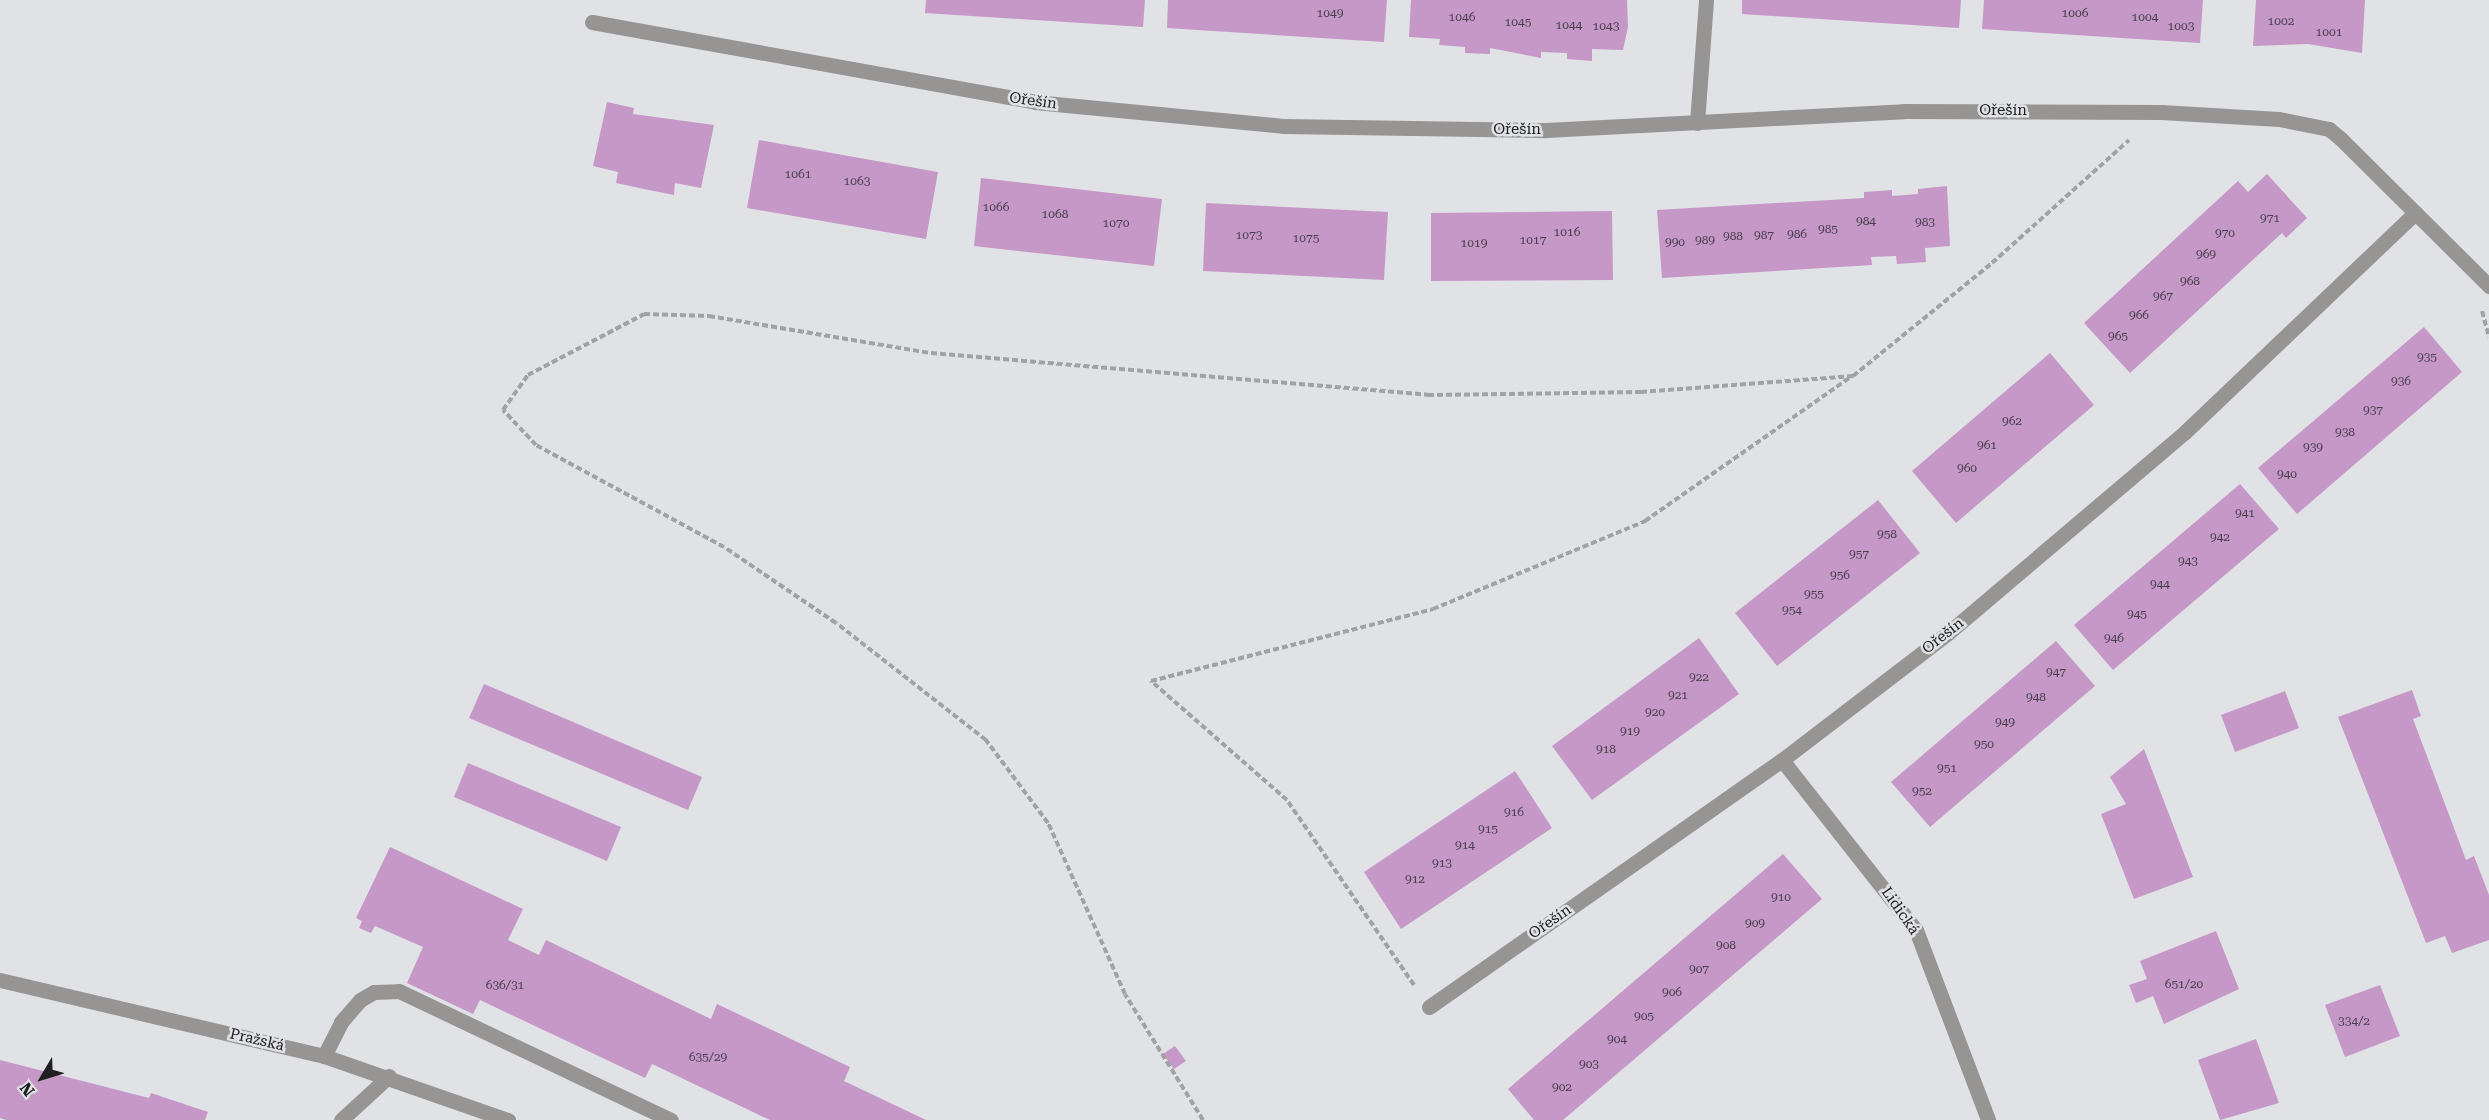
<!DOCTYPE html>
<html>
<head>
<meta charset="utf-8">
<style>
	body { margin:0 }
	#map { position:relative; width:2489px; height:1120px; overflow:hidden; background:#e0e2e5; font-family:"Roboto Serif",serif }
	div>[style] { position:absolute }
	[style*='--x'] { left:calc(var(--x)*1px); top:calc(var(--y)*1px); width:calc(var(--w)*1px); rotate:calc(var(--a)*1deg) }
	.building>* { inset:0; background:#c598c8 }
	.path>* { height:4px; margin-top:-2px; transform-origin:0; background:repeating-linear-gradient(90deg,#a1a2a5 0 6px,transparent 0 9px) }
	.minor>* { height:15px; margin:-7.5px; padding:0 7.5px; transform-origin:7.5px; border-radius:7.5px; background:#969594 }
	span { translate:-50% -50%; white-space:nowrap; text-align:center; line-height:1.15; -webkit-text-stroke:5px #e0e2e5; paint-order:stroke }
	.number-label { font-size:12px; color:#493e4c }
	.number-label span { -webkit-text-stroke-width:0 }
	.street-label { font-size:15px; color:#202022 }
	.north { position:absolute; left:12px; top:1048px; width:60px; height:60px; -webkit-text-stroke:4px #e0e2e5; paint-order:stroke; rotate:232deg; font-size:16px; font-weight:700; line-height:24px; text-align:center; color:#202022 }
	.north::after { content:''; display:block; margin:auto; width:21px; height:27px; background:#202022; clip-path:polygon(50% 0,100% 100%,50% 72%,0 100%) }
</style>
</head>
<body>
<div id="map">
	<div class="building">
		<div style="clip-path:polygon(926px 0,1145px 0,1143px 27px,925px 13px)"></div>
		<div style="clip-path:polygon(1168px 0,1387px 0,1384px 42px,1167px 28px)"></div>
		<div style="clip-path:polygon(1411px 0,1627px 0,1628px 27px,1623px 50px,1592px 49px,1592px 61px,1567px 59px,1567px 53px,1541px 52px,1541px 58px,1490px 48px,1490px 54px,1465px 53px,1465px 47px,1439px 45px,1440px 39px,1409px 37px)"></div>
		<div style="clip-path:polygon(1742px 0,1961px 0,1959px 28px,1742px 14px)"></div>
		<div style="clip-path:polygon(1984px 0,2203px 0,2200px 43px,1982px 29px)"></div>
		<div style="clip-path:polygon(2256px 0,2365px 0,2362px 53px,2308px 44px,2253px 46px)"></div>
		<div style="clip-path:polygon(607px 102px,634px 108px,633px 114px,714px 125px,701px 188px,675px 183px,674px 195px,644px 189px,616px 183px,618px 172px,593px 166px)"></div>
		<div style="clip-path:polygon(759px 140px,938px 172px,926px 239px,747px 208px)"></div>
		<div style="clip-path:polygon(2267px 174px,2307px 218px,2286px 238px,2282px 233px,2130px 373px,2084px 323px,2238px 181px,2248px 192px)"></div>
		<div style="clip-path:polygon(981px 178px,1162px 199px,1154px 266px,974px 246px)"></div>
		<div style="clip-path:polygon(1947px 186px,1950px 246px,1925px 248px,1926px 262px,1897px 264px,1896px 256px,1871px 257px,1872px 265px,1662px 278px,1657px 210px,1864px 198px,1864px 192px,1892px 190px,1892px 196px,1918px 194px,1918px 189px)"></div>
		<div style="clip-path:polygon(1206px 203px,1388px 212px,1384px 280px,1203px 271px)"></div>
		<div style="clip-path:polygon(1612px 211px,1613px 280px,1431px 281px,1431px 213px)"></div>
		<div style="clip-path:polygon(2424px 327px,2462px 372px,2297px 514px,2258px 468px)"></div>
		<div style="clip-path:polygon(2050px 353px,2094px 405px,1956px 523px,1912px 471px)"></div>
		<div style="clip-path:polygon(2240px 484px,2279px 529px,2113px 670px,2074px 625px)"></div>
		<div style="clip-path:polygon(1878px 500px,1920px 553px,1777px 666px,1735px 613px)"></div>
		<div style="clip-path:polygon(1699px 638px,1739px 694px,1592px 800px,1552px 746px)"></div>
		<div style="clip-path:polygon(2056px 641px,2095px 686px,1930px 827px,1891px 782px)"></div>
		<div style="clip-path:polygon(484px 684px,702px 777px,688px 810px,469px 718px)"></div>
		<div style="clip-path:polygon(2412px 690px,2421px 716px,2413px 719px,2466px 860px,2474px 856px,2489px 895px,2489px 940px,2452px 953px,2445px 936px,2426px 943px,2338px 717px)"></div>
		<div style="clip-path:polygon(2285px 691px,2299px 728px,2235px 752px,2221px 715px)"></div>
		<div style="clip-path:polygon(2144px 749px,2193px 877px,2134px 899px,2101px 814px,2126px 804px,2110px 777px)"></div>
		<div style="clip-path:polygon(468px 763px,621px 827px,607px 861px,454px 797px)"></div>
		<div style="clip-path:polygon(1515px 771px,1552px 828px,1401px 929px,1364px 872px)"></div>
		<div style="clip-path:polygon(390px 847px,523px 909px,508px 940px,539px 955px,546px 940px,711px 1019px,717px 1004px,850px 1067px,844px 1081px,926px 1120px,770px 1120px,652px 1064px,645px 1078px,480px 1000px,473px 1014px,407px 983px,423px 947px,375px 926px,371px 933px,359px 928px,362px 921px,356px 918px)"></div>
		<div style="clip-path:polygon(1783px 854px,1822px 899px,1563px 1120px,1534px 1120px,1508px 1089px)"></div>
		<div style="clip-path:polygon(2216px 931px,2239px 989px,2164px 1024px,2153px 996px,2136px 1003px,2129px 985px,2147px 979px,2140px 961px)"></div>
		<div style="clip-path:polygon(2380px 985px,2400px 1036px,2345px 1057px,2325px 1005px)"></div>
		<div style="clip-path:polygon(2256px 1039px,2279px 1103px,2220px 1120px,2198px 1060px)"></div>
		<div style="clip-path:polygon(1175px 1046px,1186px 1061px,1174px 1069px,1163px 1054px)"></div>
		<div style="clip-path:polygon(0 1060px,149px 1098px,151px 1093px,208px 1112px,205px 1120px,6px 1120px,0 1118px)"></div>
	</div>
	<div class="path">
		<div style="--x:2482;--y:311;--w:27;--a:75"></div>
		<div style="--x:1414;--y:985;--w:224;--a:-124.5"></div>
		<div style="--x:1287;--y:800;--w:181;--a:-138.8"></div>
		<div style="--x:1151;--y:681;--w:291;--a:-14.3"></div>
		<div style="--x:1433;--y:609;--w:230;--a:-22.5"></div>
		<div style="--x:1645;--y:521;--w:253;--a:-35"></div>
		<div style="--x:1203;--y:1120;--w:148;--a:-121.8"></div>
		<div style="--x:1125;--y:994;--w:188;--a:-114.2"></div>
		<div style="--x:1048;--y:823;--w:104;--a:-126.8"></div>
		<div style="--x:986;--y:740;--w:190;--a:-142"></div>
		<div style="--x:836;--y:623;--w:135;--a:-145.8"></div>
		<div style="--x:724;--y:547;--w:214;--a:-151.5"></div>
		<div style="--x:536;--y:445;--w:48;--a:-133.3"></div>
		<div style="--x:503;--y:410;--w:43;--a:-54.5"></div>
		<div style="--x:528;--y:375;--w:131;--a:-27.7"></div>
		<div style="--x:644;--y:314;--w:65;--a:1.8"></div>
		<div style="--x:709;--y:316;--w:225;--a:9.5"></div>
		<div style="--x:931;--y:353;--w:499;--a:4.8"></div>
		<div style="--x:1428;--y:395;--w:213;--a:-0.8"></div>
		<div style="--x:1641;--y:392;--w:213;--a:-4.3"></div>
		<div style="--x:1853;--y:376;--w:179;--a:-39.1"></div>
		<div style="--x:1992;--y:263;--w:184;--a:-41.9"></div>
	</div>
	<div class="minor">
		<div style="--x:592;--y:22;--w:450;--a:10.2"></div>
		<div style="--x:1035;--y:102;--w:249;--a:5.5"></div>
		<div style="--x:1283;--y:126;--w:263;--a:0.9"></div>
		<div style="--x:1546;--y:130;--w:358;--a:-3"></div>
		<div style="--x:1903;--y:111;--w:258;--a:0.2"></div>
		<div style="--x:2161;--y:112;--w:118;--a:3.4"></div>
		<div style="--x:2279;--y:119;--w:51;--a:11.3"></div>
		<div style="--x:2329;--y:129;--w:16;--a:40"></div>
		<div style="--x:2341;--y:139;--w:209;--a:44.8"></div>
		<div style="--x:1697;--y:123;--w:123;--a:-85.8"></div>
		<div style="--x:1782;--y:760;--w:216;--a:51.8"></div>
		<div style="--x:1916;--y:930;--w:203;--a:69.2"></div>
		<div style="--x:0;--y:980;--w:333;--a:13.2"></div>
		<div style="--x:324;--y:1056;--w:195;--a:19.2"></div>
		<div style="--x:1429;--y:1007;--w:431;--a:-35"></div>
		<div style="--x:1782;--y:760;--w:209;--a:-37.4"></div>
		<div style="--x:1948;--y:633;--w:311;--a:-40.3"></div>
		<div style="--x:2185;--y:432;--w:318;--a:-43.6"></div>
		<div style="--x:324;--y:1056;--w:38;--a:-63"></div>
		<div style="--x:341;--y:1022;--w:29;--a:-49"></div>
		<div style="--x:360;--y:1000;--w:16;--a:-30"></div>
		<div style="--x:374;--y:992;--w:25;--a:-2"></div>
		<div style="--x:399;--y:991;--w:301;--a:25.4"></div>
		<div style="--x:341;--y:1120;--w:65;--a:-42.5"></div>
	</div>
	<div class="number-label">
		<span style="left:1330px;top:14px">1049</span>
		<span style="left:2075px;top:14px">1006</span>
		<span style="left:1462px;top:18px">1046</span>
		<span style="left:2145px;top:18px">1004</span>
		<span style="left:2281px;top:22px">1002</span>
		<span style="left:1518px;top:23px">1045</span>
		<span style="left:1569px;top:26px">1044</span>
		<span style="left:1606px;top:27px">1043</span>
		<span style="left:2181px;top:27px">1003</span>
		<span style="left:2329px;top:33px">1001</span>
		<span style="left:798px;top:175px">1061</span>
		<span style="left:857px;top:182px">1063</span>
		<span style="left:996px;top:208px">1066</span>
		<span style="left:1055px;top:215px">1068</span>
		<span style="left:2270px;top:219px">971</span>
		<span style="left:1866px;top:222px">984</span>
		<span style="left:1925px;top:223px">983</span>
		<span style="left:1116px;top:224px">1070</span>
		<span style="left:1828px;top:230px">985</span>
		<span style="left:1567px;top:233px">1016</span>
		<span style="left:2225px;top:234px">970</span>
		<span style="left:1797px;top:235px">986</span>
		<span style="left:1249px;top:236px">1073</span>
		<span style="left:1764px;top:236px">987</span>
		<span style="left:1733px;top:237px">988</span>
		<span style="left:1306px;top:239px">1075</span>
		<span style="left:1533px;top:241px">1017</span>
		<span style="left:1705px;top:241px">989</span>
		<span style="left:1675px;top:243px">990</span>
		<span style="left:1474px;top:244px">1019</span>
		<span style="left:2206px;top:255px">969</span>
		<span style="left:2190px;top:282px">968</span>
		<span style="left:2163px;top:297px">967</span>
		<span style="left:2139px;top:316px">966</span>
		<span style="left:2118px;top:337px">965</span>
		<span style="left:2427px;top:358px">935</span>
		<span style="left:2401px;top:382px">936</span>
		<span style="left:2373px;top:411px">937</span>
		<span style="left:2012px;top:422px">962</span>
		<span style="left:2345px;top:433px">938</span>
		<span style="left:1987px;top:446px">961</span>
		<span style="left:2313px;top:448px">939</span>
		<span style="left:1967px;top:469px">960</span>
		<span style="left:2287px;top:475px">940</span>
		<span style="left:2245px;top:514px">941</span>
		<span style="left:1887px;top:535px">958</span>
		<span style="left:2220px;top:538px">942</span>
		<span style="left:1859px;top:555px">957</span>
		<span style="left:2188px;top:562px">943</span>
		<span style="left:1840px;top:576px">956</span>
		<span style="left:2160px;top:585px">944</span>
		<span style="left:1814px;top:595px">955</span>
		<span style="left:1792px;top:611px">954</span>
		<span style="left:2137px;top:615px">945</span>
		<span style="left:2114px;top:639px">946</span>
		<span style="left:2056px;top:673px">947</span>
		<span style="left:1699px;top:678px">922</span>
		<span style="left:1678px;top:696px">921</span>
		<span style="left:2036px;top:698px">948</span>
		<span style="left:1655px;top:713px">920</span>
		<span style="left:2005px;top:723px">949</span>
		<span style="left:1630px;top:732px">919</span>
		<span style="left:1984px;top:745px">950</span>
		<span style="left:1606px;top:750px">918</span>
		<span style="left:1947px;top:769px">951</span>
		<span style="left:1922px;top:792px">952</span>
		<span style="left:1514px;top:813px">916</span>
		<span style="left:1488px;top:830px">915</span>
		<span style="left:1465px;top:846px">914</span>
		<span style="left:1442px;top:864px">913</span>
		<span style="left:1415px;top:880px">912</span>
		<span style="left:1781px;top:898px">910</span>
		<span style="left:1755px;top:924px">909</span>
		<span style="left:1726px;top:946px">908</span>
		<span style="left:1699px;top:970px">907</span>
		<span style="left:2184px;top:985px">651/20</span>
		<span style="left:505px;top:986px">636/31</span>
		<span style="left:1672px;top:993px">906</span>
		<span style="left:1644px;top:1017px">905</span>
		<span style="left:2354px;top:1022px">334/2</span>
		<span style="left:1617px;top:1040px">904</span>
		<span style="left:708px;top:1058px">635/29</span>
		<span style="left:1589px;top:1065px">903</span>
		<span style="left:1562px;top:1088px">902</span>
	</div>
	<div class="street-label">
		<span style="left:1033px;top:101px;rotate:8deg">Ořešín</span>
		<span style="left:2003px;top:111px">Ořešín</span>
		<span style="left:1517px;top:130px">Ořešín</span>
		<span style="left:1943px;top:636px;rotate:-38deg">Ořešín</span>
		<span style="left:1900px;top:911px;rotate:55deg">Lidická</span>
		<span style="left:1550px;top:922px;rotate:-35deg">Ořešín</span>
		<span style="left:257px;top:1040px;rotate:13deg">Pražská</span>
	</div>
	<div class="north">N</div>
</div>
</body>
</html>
